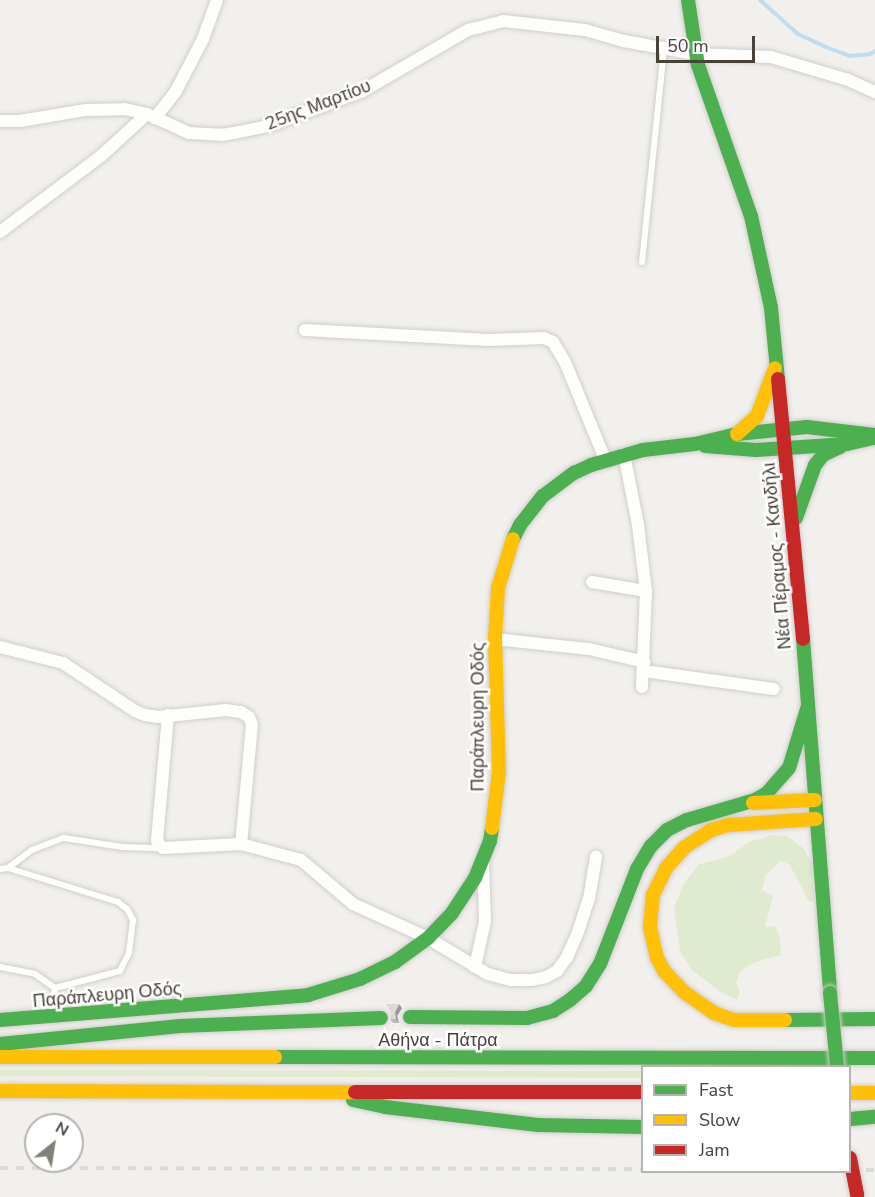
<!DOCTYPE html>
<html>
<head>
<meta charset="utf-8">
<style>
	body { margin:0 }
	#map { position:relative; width:875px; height:1197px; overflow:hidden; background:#f2f0ed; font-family:"Nunito Sans",sans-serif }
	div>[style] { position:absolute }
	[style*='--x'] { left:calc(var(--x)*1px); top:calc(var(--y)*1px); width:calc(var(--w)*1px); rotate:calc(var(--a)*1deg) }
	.green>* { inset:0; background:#e0eacf }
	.stream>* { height:4px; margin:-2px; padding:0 2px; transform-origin:2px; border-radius:2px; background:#c1dcec }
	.roads { filter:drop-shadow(0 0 2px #d0cecb) drop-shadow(0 0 2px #d0cecb) }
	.lane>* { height:6px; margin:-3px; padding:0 3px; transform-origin:3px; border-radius:3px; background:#fdfdfc }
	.street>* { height:12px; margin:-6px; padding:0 6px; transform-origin:6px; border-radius:6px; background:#fdfdfc }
	.fast>* { height:14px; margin:-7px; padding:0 7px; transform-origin:7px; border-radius:7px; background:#4caf50 }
	.slow>* { height:14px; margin:-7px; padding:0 7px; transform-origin:7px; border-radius:7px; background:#ffc107 }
	.jam>* { height:14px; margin:-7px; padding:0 7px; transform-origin:7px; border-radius:7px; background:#c62828 }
	.rail>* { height:4px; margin-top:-2px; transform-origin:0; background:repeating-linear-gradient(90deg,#dadad9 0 8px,transparent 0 16px) }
	.bridges { filter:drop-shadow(0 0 2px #d0cdc5) drop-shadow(0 0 2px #d0cdc5) }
	.fast-bridge>* { height:14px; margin:-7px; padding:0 7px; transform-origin:7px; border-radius:7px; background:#4caf50 }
	.jam-bridge>* { height:14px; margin:-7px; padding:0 7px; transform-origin:7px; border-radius:7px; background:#c62828 }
	.wall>* { inset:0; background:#bdbbb8 }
	.shaded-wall>* { inset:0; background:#9a9896 }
	.building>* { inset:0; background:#dcd9d6 }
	span { translate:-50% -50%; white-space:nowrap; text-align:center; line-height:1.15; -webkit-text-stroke:5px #fff; paint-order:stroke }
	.street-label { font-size:18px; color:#484239 }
	.legend { position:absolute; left:641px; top:1065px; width:210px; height:108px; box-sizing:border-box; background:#fff; border:2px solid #b6b3b0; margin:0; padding:8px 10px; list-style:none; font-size:18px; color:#484239 }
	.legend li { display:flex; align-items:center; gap:12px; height:30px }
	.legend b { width:30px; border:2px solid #b6b3b0 }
	.north { position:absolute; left:24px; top:1113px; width:60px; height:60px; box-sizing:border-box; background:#fff; border:2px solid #b6b3b0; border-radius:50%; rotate:30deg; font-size:16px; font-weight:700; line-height:24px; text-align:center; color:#484239 }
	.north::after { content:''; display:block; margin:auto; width:21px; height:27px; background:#847f78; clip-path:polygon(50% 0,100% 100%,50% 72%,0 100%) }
	.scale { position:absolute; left:656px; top:36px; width:99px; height:27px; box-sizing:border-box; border:3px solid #484239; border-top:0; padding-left:8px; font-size:18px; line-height:21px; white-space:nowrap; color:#484239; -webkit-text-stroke:4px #fff; paint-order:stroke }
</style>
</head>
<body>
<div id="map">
	<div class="green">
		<div style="clip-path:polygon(772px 835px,787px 836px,803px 848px,812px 863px,814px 902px,808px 900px,790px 865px,781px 861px,765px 876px,762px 890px,773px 896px,765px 927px,775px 926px,780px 938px,781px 955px,755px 962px,740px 972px,736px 983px,740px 992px,737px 1000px,719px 991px,692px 970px,680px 951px,674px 908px,683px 885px,699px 864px,718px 860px,733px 854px,749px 842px)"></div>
		<div style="clip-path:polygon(0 1070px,642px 1071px,642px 1078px,0 1076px)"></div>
	</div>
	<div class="stream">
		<div style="--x:760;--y:0;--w:51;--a:41.8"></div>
		<div style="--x:798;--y:34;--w:31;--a:25"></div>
		<div style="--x:826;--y:47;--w:25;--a:21"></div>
		<div style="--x:849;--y:56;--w:21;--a:-5"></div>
		<div style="--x:870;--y:54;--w:6;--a:-31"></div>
	</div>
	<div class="roads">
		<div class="lane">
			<div style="--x:642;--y:262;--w:215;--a:-84.1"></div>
			<div style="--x:8;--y:868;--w:30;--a:-37"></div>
			<div style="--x:32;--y:850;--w:34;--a:-21"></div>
			<div style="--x:64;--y:838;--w:59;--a:8.8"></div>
			<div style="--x:122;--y:847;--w:38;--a:2"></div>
			<div style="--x:0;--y:869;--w:8;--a:-7"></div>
			<div style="--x:8;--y:868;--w:115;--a:17.2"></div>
			<div style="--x:118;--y:902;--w:11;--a:38"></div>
			<div style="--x:127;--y:909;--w:13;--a:61"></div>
			<div style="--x:133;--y:920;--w:33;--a:97"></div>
			<div style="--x:129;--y:953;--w:20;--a:117"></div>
			<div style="--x:120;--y:971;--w:67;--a:165.3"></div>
			<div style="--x:0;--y:967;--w:36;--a:11"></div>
			<div style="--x:35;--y:974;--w:24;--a:35"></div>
			<div style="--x:55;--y:988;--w:29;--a:98"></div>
		</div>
		<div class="street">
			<div style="--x:155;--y:118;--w:34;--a:-52"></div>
			<div style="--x:176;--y:91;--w:59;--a:-62.6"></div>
			<div style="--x:203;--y:39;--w:41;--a:-70.3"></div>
			<div style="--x:0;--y:121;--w:20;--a:0"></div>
			<div style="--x:20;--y:121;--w:67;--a:-9.5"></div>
			<div style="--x:86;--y:110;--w:39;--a:-1"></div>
			<div style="--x:125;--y:109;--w:23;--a:13"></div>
			<div style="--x:147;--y:114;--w:46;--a:24.3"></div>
			<div style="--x:189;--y:133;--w:33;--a:3"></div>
			<div style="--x:222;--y:135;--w:17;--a:-10"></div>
			<div style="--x:239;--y:132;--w:30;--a:-12"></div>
			<div style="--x:268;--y:126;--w:99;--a:-20.1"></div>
			<div style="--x:361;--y:92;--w:124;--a:-30.1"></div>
			<div style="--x:468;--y:30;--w:36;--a:-14"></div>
			<div style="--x:503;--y:21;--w:82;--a:6.3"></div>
			<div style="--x:585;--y:30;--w:41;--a:15.8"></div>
			<div style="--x:624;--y:41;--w:72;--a:10.4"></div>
			<div style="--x:695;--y:54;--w:76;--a:2.3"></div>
			<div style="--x:771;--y:57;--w:80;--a:16.6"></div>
			<div style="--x:848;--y:80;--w:30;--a:24"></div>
			<div style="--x:0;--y:232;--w:126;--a:-37"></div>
			<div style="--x:101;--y:156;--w:62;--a:-42.4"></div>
			<div style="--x:305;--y:330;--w:183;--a:3.1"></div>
			<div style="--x:488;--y:340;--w:56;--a:-2"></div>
			<div style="--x:544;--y:338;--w:10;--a:24"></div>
			<div style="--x:553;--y:342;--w:23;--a:59"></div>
			<div style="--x:565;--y:362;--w:105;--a:67.6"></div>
			<div style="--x:624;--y:454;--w:72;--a:78.8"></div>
			<div style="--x:638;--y:525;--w:66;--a:83.1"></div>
			<div style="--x:646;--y:591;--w:96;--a:92.4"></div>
			<div style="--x:592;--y:582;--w:55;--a:9.5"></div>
			<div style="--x:495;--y:639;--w:95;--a:6.1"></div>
			<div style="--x:589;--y:649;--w:57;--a:13.1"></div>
			<div style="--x:0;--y:647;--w:65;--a:14.3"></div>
			<div style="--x:63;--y:663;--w:87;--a:33.7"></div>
			<div style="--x:135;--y:711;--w:11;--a:22"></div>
			<div style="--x:145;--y:715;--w:14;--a:8"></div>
			<div style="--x:159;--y:717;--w:67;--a:-6"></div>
			<div style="--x:226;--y:710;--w:15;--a:8"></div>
			<div style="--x:241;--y:712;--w:9;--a:32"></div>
			<div style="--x:249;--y:717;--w:8;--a:67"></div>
			<div style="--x:252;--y:724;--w:121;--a:95.2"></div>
			<div style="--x:644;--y:671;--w:131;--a:7.9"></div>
			<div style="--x:168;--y:715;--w:126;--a:95"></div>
			<div style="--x:157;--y:841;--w:5;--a:53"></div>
			<div style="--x:160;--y:845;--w:4;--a:45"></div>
			<div style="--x:163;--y:848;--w:78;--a:-2.9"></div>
			<div style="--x:241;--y:844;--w:62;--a:14.9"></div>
			<div style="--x:301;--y:860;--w:68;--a:40.2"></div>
			<div style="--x:353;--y:904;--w:82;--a:24.4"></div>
			<div style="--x:428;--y:938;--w:70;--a:31"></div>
			<div style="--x:488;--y:974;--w:24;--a:15"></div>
			<div style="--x:511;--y:980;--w:21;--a:0"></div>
			<div style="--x:532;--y:980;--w:14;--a:-12"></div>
			<div style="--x:546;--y:977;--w:13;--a:-29"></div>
			<div style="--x:557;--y:971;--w:17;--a:-54"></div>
			<div style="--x:567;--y:957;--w:27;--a:-66"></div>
			<div style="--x:578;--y:932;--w:35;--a:-72"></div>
			<div style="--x:589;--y:899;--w:43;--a:-80.5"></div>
			<div style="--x:475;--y:967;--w:47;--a:-77.7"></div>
			<div style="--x:485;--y:921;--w:57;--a:-92"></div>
		</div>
		<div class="fast">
			<div style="--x:688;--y:0;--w:66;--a:81.3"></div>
			<div style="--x:698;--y:65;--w:160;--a:70.7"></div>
			<div style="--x:751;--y:216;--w:94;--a:77.7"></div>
			<div style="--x:771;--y:308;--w:71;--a:84.4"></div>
			<div style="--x:705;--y:446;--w:51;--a:4.5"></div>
			<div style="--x:756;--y:450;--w:91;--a:-3.8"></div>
			<div style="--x:847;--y:444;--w:27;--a:-13"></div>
			<div style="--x:796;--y:518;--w:56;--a:-70.3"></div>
			<div style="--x:815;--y:465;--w:13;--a:-51"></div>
			<div style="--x:823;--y:455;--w:19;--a:-25"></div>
			<div style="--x:513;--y:539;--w:16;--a:-63"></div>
			<div style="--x:520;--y:525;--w:37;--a:-52"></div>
			<div style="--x:543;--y:496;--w:39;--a:-37"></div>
			<div style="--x:574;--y:473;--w:19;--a:-25"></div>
			<div style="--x:591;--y:465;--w:54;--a:-16.1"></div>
			<div style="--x:643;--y:450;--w:52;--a:-6.6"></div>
			<div style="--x:695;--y:444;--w:43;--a:-13.4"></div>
			<div style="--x:737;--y:434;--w:70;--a:-5.7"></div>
			<div style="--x:807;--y:427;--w:68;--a:6.7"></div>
			<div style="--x:803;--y:639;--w:355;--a:85.6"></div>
			<div style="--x:410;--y:1017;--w:117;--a:0.5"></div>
			<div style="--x:527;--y:1018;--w:27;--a:-15"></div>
			<div style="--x:553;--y:1011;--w:20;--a:-33"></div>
			<div style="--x:570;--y:1000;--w:21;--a:-41"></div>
			<div style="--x:586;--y:986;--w:26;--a:-58"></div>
			<div style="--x:600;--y:964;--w:102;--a:-68.7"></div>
			<div style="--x:637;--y:869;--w:27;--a:-59"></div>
			<div style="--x:651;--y:846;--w:23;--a:-45"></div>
			<div style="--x:667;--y:830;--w:22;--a:-27"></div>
			<div style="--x:687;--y:820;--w:71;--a:-16.4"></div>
			<div style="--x:755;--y:800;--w:14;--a:-30"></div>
			<div style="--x:767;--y:793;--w:33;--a:-49"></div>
			<div style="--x:789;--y:768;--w:65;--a:-73"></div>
			<div style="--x:0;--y:1020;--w:309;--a:-4.6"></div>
			<div style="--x:308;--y:995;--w:54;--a:-17.1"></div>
			<div style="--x:360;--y:979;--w:39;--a:-26"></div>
			<div style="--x:395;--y:962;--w:41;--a:-36"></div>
			<div style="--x:428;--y:938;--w:35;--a:-46"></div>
			<div style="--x:452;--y:913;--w:42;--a:-56.7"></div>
			<div style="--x:475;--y:878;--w:40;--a:-68"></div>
			<div style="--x:490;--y:841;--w:13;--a:-81"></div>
			<div style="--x:785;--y:1020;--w:90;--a:-0.6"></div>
			<div style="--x:0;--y:1044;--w:181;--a:-5.7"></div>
			<div style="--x:180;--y:1026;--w:201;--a:-2.3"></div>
			<div style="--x:275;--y:1057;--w:600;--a:0.1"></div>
			<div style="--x:353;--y:1100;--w:33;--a:12"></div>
			<div style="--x:385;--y:1107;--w:154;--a:6.7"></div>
			<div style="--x:538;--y:1125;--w:104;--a:1.1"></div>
			<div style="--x:850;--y:1119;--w:25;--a:-5"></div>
		</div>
		<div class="slow">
			<div style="--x:737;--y:434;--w:27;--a:-42"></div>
			<div style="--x:757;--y:416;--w:51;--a:-69.4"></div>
			<div style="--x:753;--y:803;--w:62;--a:-2.8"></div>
			<div style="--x:492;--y:828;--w:56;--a:-82.9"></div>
			<div style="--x:499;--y:772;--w:133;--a:-91.7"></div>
			<div style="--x:495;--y:639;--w:51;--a:-86.6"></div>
			<div style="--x:498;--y:588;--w:51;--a:-73"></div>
			<div style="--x:785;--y:1020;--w:51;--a:180"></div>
			<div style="--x:734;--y:1020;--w:21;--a:-161"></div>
			<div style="--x:714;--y:1013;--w:35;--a:-145"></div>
			<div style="--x:685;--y:993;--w:30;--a:-134"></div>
			<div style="--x:664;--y:971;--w:15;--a:-118"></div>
			<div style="--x:657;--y:958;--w:32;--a:-103"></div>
			<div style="--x:650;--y:927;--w:32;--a:-85"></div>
			<div style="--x:653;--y:895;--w:30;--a:-64"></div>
			<div style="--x:666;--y:868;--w:28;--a:-48"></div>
			<div style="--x:685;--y:847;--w:31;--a:-33"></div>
			<div style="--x:711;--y:830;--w:18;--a:-16"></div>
			<div style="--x:728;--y:825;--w:88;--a:-3.9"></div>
			<div style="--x:0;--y:1057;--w:275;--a:0"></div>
			<div style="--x:0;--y:1091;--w:355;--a:0.2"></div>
			<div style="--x:850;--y:1093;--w:25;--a:0"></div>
		</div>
		<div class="jam">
			<div style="--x:778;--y:379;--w:261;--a:84.5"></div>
			<div style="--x:355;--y:1092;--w:287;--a:0"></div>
		</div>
	</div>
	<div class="rail">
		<div style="--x:0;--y:1168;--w:642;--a:0.09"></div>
		<div style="--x:850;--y:1170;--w:25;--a:0"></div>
	</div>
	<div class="bridges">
		<div class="fast-bridge">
			<div style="--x:830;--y:993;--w:73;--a:84.5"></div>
		</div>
		<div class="jam-bridge">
			<div style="--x:850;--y:1158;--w:38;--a:79"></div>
		</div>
	</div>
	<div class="wall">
		<div style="clip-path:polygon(402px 1008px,397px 1016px,399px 1023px,393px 1023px,390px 1019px)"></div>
	</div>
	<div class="shaded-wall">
		<div style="clip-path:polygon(399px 1004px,402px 1008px,397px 1016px,399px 1023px,396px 1019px,395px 1012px)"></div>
	</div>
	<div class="building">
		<div style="clip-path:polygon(386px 1004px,399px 1004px,395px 1012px,396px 1019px,390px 1019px,391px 1013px)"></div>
	</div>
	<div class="street-label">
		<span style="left:318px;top:105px;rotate:-21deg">25ης Μαρτίου</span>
		<span style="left:777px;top:556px;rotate:-95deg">Νέα Πέραμος - Κανδήλι</span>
		<span style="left:478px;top:717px;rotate:-90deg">Παράπλευρη Οδός</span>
		<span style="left:107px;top:995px;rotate:-5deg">Παράπλευρη Οδός</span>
		<span style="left:438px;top:1040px">Αθήνα - Πάτρα</span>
	</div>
	<ul class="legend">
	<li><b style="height:8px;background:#4caf50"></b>Fast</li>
	<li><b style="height:8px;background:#ffc107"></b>Slow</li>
	<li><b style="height:8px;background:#c62828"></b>Jam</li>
	</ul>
	<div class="north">N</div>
	<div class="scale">50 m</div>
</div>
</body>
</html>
